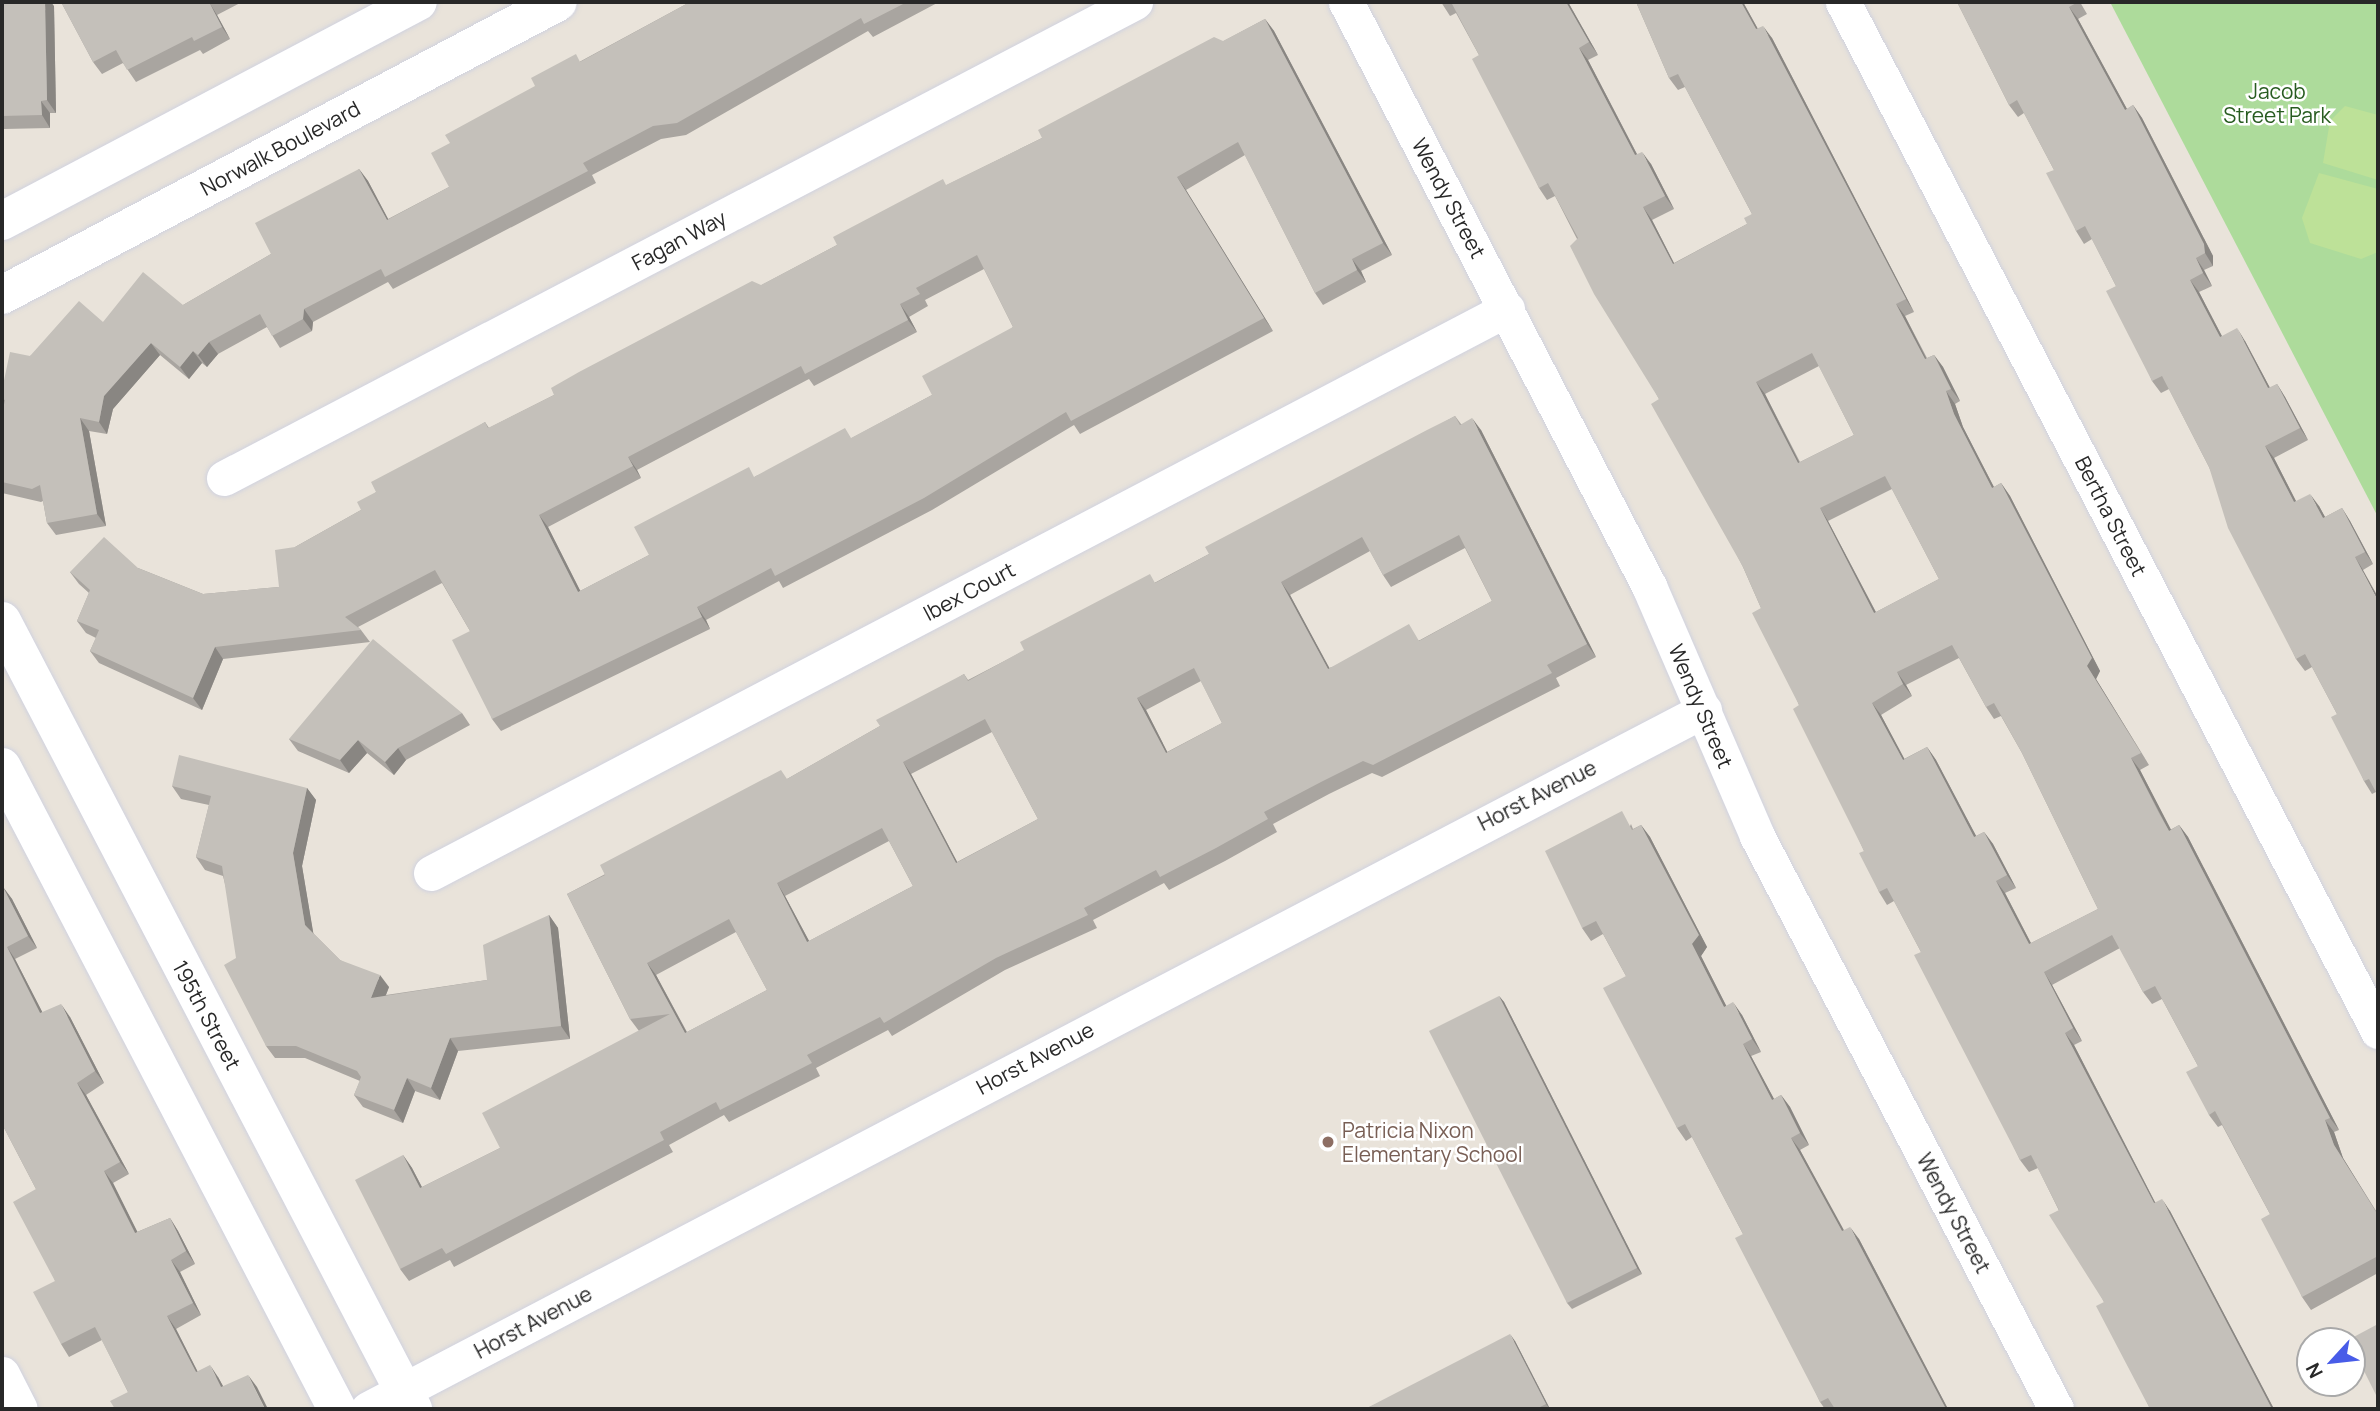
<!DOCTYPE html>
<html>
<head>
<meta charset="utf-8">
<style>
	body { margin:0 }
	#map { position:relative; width:2380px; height:1411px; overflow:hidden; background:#e9e3da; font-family:Manrope,sans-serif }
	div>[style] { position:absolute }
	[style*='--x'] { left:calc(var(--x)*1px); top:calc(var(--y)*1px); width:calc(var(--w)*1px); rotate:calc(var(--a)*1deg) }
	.green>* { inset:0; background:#addb9b }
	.pitch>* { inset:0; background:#bde198 }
	.roads { filter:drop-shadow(0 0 2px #d0d2df) drop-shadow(0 0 2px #d0d2df) }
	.street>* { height:35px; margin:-17.5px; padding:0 17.5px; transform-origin:17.5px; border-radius:17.5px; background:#fff }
	.secondary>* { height:38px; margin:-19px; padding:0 19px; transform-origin:19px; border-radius:19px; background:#fff }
	.wall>* { inset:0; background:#a9a5a0 }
	.shaded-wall>* { inset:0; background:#898682 }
	.building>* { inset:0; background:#c4c0ba }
	.dots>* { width:19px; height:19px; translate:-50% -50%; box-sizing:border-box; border:4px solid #fff; border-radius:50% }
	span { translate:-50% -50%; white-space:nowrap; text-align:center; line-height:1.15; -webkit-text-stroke:5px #fff; paint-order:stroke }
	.park-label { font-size:21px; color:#285c20 }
	.street-label { font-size:21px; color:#282828 }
	.education-label { font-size:21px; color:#785e54 }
	.left { translate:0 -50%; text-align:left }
	.frame { position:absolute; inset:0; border:4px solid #282828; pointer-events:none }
	.north { position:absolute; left:2296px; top:1327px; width:70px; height:70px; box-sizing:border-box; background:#fff; border:2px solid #a9a9a9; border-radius:50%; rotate:243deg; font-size:19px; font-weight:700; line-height:28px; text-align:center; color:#282828 }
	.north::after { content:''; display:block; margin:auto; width:24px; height:32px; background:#485ce8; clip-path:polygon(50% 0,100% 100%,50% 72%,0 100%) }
</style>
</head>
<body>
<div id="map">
	<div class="green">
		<div style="clip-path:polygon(2110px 2px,2378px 2px,2378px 517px)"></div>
	</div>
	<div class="pitch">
		<div style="clip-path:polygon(2345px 106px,2378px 115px,2378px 180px,2323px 163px,2330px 121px)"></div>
		<div style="clip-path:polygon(2319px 173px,2378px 189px,2378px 252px,2361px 259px,2310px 243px,2302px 218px)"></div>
	</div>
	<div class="roads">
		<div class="street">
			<div style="--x:1346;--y:2;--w:658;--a:62.58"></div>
			<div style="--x:1649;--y:586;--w:272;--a:66.6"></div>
			<div style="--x:1757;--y:836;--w:646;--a:62.44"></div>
			<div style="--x:1843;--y:2;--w:1160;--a:62.53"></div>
			<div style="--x:224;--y:478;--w:1028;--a:-27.59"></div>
			<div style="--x:431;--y:873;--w:1215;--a:-27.66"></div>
			<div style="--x:2;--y:1374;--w:39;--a:63"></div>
			<div style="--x:368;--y:1409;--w:1508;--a:-27.62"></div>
		</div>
		<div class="secondary">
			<div style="--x:2;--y:221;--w:470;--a:-27.8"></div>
			<div style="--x:2;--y:295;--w:628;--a:-27.79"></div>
			<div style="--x:2;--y:621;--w:889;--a:62.45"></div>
			<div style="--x:2;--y:767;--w:724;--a:62.44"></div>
		</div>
	</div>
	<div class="wall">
		<div style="clip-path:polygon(61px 2px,242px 2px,217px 15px,230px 39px,203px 54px,200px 50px,136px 82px,123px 63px,102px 74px,93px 62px)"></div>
		<div style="clip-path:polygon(690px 2px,939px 2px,873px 37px,868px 31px,686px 135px,661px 139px,592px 175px,596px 183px,393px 289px,388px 282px,313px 322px,312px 331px,280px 348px,267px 327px,218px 354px,207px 367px,202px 363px,189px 379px,160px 355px,113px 409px,107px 434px,89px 431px,106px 526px,56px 535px,47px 523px,43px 501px,41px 502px,2px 493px,2px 414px,4px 405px,2px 402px,2px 390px,30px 356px,103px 322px,183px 305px,271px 254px,359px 169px,368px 181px,388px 219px,449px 187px,450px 143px,581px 61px)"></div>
		<div style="clip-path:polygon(evenodd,1441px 2px,1568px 2px,1598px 55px,1588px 60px,1637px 154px,1651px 164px,1674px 209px,1652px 220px,1674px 263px,1747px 224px,1752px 214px,1685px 87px,1678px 90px,1669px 78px,1636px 2px,1743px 2px,1758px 29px,1772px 38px,1914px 312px,1905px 316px,1927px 358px,1934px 355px,1943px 367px,1960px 401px,1955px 404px,1963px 427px,1994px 487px,2001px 483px,2010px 496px,2100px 671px,2096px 679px,2149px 765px,2140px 770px,2168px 825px,2170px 830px,2179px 825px,2188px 837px,2339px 1130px,2334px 1132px,2343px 1158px,2378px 1214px,2378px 1273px,2311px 1310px,2302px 1297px,2270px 1214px,2222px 1125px,2218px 1127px,2209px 1115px,2198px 1066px,2162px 999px,2152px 1004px,2143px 992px,2120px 948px,2052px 985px,2082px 1041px,2074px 1045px,2155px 1202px,2170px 1211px,2274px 1409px,2150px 1409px,2104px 1302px,2038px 1168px,2029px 1172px,2020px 1160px,1921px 952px,1894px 901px,1887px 905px,1879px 892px,1864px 851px,1799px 705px,1761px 608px,1743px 567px,1659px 399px,1555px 196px,1547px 200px,1539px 188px,1479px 55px,1456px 13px,1450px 16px,1441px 2px,1819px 366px,1854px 435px,1800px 462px,1765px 394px,1819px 366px,1441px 2px,1892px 489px,1939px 579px,1876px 612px,1828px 521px,1892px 489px,1441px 2px,1959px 658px,1986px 707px,1994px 719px,2001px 716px,2022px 753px,2098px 909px,2031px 943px,2005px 893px,2016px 888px,1993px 844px,1984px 832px,1976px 836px,1936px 760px,1927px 747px,1904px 759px,1881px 715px,1912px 696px,1906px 685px,1959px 658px)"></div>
		<div style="clip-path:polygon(1957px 2px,2080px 2px,2087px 14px,2078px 19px,2127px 109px,2133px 105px,2142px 118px,2213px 256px,2213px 266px,2204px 270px,2212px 286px,2199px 292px,2222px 336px,2245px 341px,2270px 388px,2277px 384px,2285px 397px,2308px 440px,2274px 458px,2296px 501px,2319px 506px,2325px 517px,2342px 508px,2350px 521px,2373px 564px,2363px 570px,2376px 792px,2372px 794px,2364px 781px,2337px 714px,2312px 667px,2305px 671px,2296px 659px,2209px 467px,2169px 389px,2161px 393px,2152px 381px,2116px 286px,2092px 239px,2084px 244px,2076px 231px,2054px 170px,2024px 113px,2018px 117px,2009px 105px)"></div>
		<div style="clip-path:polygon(54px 6px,56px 113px,50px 113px,50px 128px,4px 129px,2px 126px,2px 31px)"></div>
		<div style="clip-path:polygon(evenodd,1265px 19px,1274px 31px,1392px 255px,1361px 271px,1366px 282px,1323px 305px,1315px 293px,1245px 155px,1186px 190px,1273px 331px,1080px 434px,1074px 425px,932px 510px,783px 588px,779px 581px,706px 620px,710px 629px,501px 731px,492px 719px,470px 631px,442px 583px,358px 627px,361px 630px,370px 642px,223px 659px,202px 710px,99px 663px,90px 651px,96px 638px,86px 633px,77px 621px,89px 593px,79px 584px,70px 572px,138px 568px,203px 594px,279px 587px,295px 547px,361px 510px,376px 492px,485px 422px,489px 428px,554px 395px,837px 245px,947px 185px,1042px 138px,1265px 19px,984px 269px,1013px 327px,932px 395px,852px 438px,756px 476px,649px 555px,580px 591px,548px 527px,641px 478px,637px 470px,809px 379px,814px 386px,917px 332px,909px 317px,928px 306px,925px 300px,984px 269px)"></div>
		<div style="clip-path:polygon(evenodd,1455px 416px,1461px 424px,1481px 430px,1596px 657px,1556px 678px,1560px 686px,1382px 777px,1372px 773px,1329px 794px,1273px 824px,1277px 832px,1225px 861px,1169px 890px,1164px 883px,1093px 920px,1097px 928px,1005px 970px,892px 1036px,888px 1030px,816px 1068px,820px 1076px,729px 1122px,724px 1115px,669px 1145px,673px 1152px,454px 1267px,450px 1260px,409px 1281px,400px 1269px,403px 1155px,412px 1168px,422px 1187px,500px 1148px,639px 1031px,630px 1019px,567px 894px,787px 779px,880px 726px,964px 674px,968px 680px,1156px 582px,1209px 554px,1455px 416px,1465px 548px,1492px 601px,1420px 640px,1329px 668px,1290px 595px,1370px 551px,1383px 575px,1391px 587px,1465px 548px,1455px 416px,1201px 681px,1222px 723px,1167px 752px,1146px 710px,1201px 681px,1455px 416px,992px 732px,1038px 819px,957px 862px,911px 774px,992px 732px,1455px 416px,889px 841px,913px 886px,809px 941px,785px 896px,889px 841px,1455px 416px,736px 932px,767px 990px,687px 1032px,656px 975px,736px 932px)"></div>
		<div style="clip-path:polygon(462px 713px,470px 725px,406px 760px,394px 775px,367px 753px,349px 773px,298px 751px,289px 739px)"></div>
		<div style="clip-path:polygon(172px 786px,307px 788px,316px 800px,302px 866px,313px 933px,340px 960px,389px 987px,386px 995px,487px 980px,549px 915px,558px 928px,570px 1039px,458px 1051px,440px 1100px,415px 1091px,403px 1123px,363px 1107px,354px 1095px,360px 1081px,305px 1058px,275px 1058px,266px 1046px,223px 876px,205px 870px,196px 857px,209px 805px,181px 799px)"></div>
		<div style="clip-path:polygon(1631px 824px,1633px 829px,1641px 825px,1650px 837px,1707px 947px,1701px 956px,1726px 1006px,1742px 1015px,1761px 1052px,1751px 1056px,1774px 1099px,1781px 1095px,1790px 1107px,1809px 1145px,1800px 1150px,1843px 1230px,1859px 1239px,1948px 1409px,1825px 1409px,1820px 1402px,1743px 1234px,1692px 1137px,1686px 1141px,1677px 1128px,1626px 976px,1603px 934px,1591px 941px,1582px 928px)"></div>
		<div style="clip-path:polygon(3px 887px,12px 899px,37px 948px,15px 959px,42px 1012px,70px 1017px,104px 1083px,86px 1095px,129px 1174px,113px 1183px,137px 1232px,170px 1218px,178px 1231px,195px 1264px,180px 1272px,201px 1315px,176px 1329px,197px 1371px,218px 1377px,223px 1386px,257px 1387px,128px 1392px,102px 1340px,69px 1357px,61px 1344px,55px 1281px,36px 1189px,2px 1124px)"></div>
		<div style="clip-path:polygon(1499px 996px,1504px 1002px,1642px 1274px,1572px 1309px,1567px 1303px)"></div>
		<div style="clip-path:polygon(1515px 1341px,1550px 1409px,1365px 1409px)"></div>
	</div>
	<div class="shaded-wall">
		<div style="clip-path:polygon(45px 2px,51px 2px,54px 6px,56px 113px,47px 100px)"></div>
		<div style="clip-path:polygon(209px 2px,217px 15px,230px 39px,222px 27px)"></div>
		<div style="clip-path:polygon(1566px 2px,1568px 2px,1598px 55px,1589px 42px)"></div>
		<div style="clip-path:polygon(1741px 2px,1743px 2px,1765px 42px,1756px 29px)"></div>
		<div style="clip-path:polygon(2069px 7px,2078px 19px,2134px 122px,2125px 110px)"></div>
		<div style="clip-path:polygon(1265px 19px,1274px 31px,1392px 255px,1383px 243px)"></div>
		<div style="clip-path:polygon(1763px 26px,1772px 38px,1914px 312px,1906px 299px)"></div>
		<div style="clip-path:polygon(1579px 48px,1588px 60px,1644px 168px,1635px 155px)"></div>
		<div style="clip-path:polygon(41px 101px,50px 113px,50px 128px,42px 115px)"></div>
		<div style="clip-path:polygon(2133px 105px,2142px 118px,2213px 256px,2213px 266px,2205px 253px)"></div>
		<div style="clip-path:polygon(1642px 152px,1651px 164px,1674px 209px,1665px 196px)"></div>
		<div style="clip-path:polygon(359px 169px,368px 181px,395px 232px,387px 220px)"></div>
		<div style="clip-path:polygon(1177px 177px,1186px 190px,1273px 331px,1264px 318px)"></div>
		<div style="clip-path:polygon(1643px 207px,1652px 220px,1681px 277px,1673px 264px)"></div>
		<div style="clip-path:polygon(2196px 258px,2204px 270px,2212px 286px,2203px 273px)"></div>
		<div style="clip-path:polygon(1352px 259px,1361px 271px,1366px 282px,1357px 270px)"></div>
		<div style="clip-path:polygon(2190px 280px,2199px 292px,2229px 350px,2220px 337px)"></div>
		<div style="clip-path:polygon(900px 304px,909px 317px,917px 332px,908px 320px)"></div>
		<div style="clip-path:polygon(1896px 304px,1905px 316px,1933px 372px,1925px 359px)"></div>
		<div style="clip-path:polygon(304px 309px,313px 322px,312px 331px,303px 319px)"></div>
		<div style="clip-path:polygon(2237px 328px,2245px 341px,2277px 401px,2268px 388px)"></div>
		<div style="clip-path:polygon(209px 342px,218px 354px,207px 367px,198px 355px)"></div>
		<div style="clip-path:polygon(151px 343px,160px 355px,113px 409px,107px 434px,99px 422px,104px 396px)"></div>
		<div style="clip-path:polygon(193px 351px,202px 363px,189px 379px,180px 367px)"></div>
		<div style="clip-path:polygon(1934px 355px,1943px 367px,1960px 401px,1951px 389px)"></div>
		<div style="clip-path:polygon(1756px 382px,1765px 394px,1806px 476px,1798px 463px)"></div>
		<div style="clip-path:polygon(2277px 384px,2285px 397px,2308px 440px,2300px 428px)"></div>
		<div style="clip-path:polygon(1946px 391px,1955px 404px,1963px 427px,2001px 501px,1992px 488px,1954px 414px)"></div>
		<div style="clip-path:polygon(80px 418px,89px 431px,106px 526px,97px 514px)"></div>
		<div style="clip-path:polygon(1472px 418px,1481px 430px,1596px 657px,1587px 644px)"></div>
		<div style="clip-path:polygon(2265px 446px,2274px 458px,2303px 515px,2294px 502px)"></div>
		<div style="clip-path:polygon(628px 457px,637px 470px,641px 478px,633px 466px)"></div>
		<div style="clip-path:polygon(2001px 483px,2010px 496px,2100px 671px,2096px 679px,2149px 765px,2087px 666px)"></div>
		<div style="clip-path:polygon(2310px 494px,2319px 506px,2332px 530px,2323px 518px)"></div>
		<div style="clip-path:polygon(1820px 508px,1828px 521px,1883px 626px,1874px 613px)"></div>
		<div style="clip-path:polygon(2342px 508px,2350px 521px,2373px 564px,2365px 552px)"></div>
		<div style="clip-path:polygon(539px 515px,548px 527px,587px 604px,578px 592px)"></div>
		<div style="clip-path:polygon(2355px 557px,2363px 570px,2378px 597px,2378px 601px)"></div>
		<div style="clip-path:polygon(1281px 582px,1290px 595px,1337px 682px,1328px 669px)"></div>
		<div style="clip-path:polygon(697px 607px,706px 620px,710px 629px,702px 617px)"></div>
		<div style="clip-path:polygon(215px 647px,223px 659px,202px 710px,193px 698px)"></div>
		<div style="clip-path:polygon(1897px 672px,1906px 685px,1912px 696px,1903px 684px)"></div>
		<div style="clip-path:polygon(1137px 698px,1146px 710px,1174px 765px,1166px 753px)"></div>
		<div style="clip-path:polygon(1872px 703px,1881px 715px,1912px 773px,1903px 760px)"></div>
		<div style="clip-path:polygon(358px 740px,367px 753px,349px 773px,340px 760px)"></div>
		<div style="clip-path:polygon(1927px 747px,1936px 760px,1983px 849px,1974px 837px)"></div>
		<div style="clip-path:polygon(398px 748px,406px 760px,394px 775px,385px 762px)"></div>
		<div style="clip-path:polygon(2131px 758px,2140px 770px,2178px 843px,2169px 831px)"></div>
		<div style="clip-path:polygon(903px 762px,911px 774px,964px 875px,956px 863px)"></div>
		<div style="clip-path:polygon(307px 788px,316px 800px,302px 866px,314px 937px,305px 925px,293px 853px)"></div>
		<div style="clip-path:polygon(1641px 825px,1650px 837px,1707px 947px,1701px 956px,1733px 1019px,1724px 1007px,1692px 944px)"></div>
		<div style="clip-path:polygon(2179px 825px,2188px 837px,2339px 1130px,2330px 1118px)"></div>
		<div style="clip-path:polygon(1984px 832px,1993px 844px,2016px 888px,2007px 875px)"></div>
		<div style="clip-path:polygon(1996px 881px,2005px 893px,2038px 957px,2029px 944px)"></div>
		<div style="clip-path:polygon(777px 883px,785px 896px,816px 954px,807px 942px)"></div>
		<div style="clip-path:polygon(3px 887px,12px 899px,37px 948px,28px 936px)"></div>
		<div style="clip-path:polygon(549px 915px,558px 928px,570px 1039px,561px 1026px)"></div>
		<div style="clip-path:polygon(7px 947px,15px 959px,49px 1025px,40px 1013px)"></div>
		<div style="clip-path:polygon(647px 963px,656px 975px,694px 1046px,685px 1033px)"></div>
		<div style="clip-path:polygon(2044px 972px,2052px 985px,2082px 1041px,2073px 1028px)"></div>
		<div style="clip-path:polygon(380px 975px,389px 987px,380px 1010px,371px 998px)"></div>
		<div style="clip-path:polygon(1499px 996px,1504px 1002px,1642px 1274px,1637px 1268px)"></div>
		<div style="clip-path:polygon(1733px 1002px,1742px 1015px,1761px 1052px,1752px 1039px)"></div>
		<div style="clip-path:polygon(61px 1004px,70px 1017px,104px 1083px,95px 1071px)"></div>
		<div style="clip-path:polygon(2065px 1033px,2074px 1045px,2162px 1216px,2154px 1203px)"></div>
		<div style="clip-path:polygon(450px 1038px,458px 1051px,440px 1100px,431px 1088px)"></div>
		<div style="clip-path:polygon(1743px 1044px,1751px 1056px,1781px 1112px,1772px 1100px)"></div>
		<div style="clip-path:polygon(407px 1078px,415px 1091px,403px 1123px,394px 1110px)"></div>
		<div style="clip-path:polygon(77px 1083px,86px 1095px,129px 1174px,120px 1162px)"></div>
		<div style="clip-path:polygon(1781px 1095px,1790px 1107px,1809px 1145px,1800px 1133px)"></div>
		<div style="clip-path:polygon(2325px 1120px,2334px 1132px,2343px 1158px,2378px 1215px,2334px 1145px)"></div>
		<div style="clip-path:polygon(1791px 1138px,1800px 1150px,1851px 1243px,1842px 1231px)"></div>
		<div style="clip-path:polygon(403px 1155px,412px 1168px,429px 1201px,420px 1188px)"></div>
		<div style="clip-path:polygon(104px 1171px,113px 1183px,144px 1245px,135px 1233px)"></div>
		<div style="clip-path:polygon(2162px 1199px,2170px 1211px,2274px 1409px,2272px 1409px)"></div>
		<div style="clip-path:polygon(170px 1218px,178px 1231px,195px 1264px,186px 1251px)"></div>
		<div style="clip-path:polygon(1850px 1227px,1859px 1239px,1948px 1409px,1946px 1409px)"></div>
		<div style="clip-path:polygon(171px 1260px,180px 1272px,201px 1315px,193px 1303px)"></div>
		<div style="clip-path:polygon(167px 1316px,176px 1329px,204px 1384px,196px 1372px)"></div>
		<div style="clip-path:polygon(1510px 1334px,1515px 1341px,1550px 1409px,1546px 1404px)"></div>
		<div style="clip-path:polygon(210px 1365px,218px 1377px,230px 1399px,221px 1387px)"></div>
		<div style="clip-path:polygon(248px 1375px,257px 1387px,268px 1409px,265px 1409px)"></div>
	</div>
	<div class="building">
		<div style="clip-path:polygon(2px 2px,45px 2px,47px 100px,41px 101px,42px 115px,2px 116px)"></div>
		<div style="clip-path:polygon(61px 2px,210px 2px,209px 2px,222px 27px,194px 41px,192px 37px,127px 70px,116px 50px,93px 62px)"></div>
		<div style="clip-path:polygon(690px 2px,907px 2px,864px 24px,861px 18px,677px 123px,653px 126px,583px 163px,588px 171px,385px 277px,381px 269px,304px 309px,303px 319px,272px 336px,260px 314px,209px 342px,198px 355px,193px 351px,180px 367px,151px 343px,104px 396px,99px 422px,80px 418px,97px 514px,47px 523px,40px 485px,32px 489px,2px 482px,2px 414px,5px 400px,2px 399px,2px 390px,10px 352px,30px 356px,79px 301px,103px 322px,143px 272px,183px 305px,271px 254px,255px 223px,359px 169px,387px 220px,449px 187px,431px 153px,450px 143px,445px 135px,535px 86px,531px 78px,576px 54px,580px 62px)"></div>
		<div style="clip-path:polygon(evenodd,1451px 2px,1566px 2px,1589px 42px,1579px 48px,1635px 155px,1642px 152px,1665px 196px,1643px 207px,1673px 264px,1747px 224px,1744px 218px,1752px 214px,1678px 74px,1669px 78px,1636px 2px,1741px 2px,1756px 29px,1763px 26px,1906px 299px,1896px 304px,1925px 359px,1934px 355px,1951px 389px,1946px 391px,1954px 414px,1992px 488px,2001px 483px,2092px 658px,2087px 666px,2141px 753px,2131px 758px,2159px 813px,2169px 831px,2179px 825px,2330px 1118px,2325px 1120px,2334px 1145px,2378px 1215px,2378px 1256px,2302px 1297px,2261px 1219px,2270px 1214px,2215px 1111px,2209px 1115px,2186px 1072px,2198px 1066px,2155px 986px,2143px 992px,2112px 935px,2044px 972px,2073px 1028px,2065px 1033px,2154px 1203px,2162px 1199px,2272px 1409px,2150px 1409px,2096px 1306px,2104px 1302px,2049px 1215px,2059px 1210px,2031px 1155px,2020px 1160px,1914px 955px,1921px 952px,1887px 888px,1879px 892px,1859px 853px,1864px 851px,1793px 709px,1799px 705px,1752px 613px,1761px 608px,1743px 567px,1651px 404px,1659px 399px,1594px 294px,1570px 246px,1578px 238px,1548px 183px,1539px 188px,1472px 59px,1479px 55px,1451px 2px,1812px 353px,1854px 435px,1798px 463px,1756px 382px,1812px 353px,1451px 2px,1885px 476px,1939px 579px,1874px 613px,1820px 508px,1885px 476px,1451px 2px,1952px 645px,1986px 707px,1994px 703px,2022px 753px,2098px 909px,2029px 944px,1996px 881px,2007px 875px,1984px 832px,1974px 837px,1927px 747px,1903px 760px,1872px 703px,1903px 684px,1897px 672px,1952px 645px)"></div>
		<div style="clip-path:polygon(1957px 2px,2078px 2px,2069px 7px,2125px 110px,2133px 105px,2204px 244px,2205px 253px,2196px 258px,2203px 273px,2190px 280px,2220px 337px,2237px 328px,2268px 388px,2277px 384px,2300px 428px,2265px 446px,2294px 502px,2310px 494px,2323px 518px,2342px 508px,2365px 552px,2355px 557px,2378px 601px,2378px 796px,2369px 779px,2364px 781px,2331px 717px,2337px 714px,2305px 654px,2296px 659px,2228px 528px,2209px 467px,2162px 376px,2152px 381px,2106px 291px,2116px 286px,2085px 226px,2076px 231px,2046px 173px,2054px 170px,2017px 100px,2009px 105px)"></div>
		<div style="clip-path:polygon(evenodd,1265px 19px,1383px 243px,1352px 259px,1357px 270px,1315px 293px,1238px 142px,1177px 177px,1264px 318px,1071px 421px,1066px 412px,924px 498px,775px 576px,771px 568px,697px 607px,702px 617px,492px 719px,452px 640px,470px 631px,435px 570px,345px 617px,361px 630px,215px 647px,193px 698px,90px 651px,99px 630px,77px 621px,90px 590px,70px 572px,104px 537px,138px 568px,203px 594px,279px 587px,275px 550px,295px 547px,361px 510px,357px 502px,376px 492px,371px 482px,485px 422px,488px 428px,554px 395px,551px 388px,579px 372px,752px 281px,761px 285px,837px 245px,833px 237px,943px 179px,946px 185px,1042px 138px,1038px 130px,1214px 37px,1223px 41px,1265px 19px,977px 255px,1013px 327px,922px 376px,932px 395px,851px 438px,845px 428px,754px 477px,749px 467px,634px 527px,649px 555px,578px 592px,539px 515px,633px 466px,628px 457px,801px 366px,805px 374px,908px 320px,900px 304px,920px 294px,916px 288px,977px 255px)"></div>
		<div style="clip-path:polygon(evenodd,1455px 416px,1460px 425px,1472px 418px,1587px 644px,1547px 665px,1552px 673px,1373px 765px,1363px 761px,1321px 782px,1264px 812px,1268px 819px,1216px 848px,1160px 877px,1156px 870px,1084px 908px,1088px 915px,996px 958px,884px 1023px,880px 1017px,807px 1055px,812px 1063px,720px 1110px,716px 1102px,660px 1132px,664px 1140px,446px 1254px,442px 1248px,400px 1269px,355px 1180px,403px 1155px,420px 1188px,500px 1148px,482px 1113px,670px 1014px,630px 1019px,567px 894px,605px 875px,600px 865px,781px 770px,787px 779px,880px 726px,876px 720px,964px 674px,968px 681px,1024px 650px,1020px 642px,1150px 574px,1155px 583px,1209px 554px,1205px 547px,1427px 430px,1455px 416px,1459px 535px,1492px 601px,1419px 641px,1409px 624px,1328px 669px,1281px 582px,1362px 537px,1383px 575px,1459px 535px,1455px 416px,1194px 668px,1222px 723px,1166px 753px,1137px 698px,1194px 668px,1455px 416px,985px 719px,1038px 819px,956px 863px,903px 762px,985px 719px,1455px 416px,882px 828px,913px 886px,807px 942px,777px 883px,882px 828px,1455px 416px,729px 919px,767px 990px,685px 1033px,647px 963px,729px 919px)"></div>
		<div style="clip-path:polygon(373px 639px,462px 713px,398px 748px,385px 762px,358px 740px,340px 760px,289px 739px)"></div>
		<div style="clip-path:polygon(179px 755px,307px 788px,293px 853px,305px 925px,340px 960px,380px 975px,371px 998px,487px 980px,483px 945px,549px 915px,561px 1026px,450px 1038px,431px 1088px,407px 1078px,394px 1110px,354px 1095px,361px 1077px,357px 1071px,296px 1046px,266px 1046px,224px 965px,236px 958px,222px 866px,196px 857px,211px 796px,172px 786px)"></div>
		<div style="clip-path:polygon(1622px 811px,1632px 830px,1641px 825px,1699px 935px,1692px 944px,1724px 1007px,1733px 1002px,1752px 1039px,1743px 1044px,1772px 1100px,1781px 1095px,1800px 1133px,1791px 1138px,1842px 1231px,1850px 1227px,1946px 1409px,1835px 1409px,1828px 1398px,1820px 1402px,1735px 1238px,1743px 1234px,1685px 1124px,1677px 1128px,1603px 988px,1626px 976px,1596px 921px,1582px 928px,1545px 851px)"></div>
		<div style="clip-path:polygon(2px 887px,3px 887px,28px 936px,7px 947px,40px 1013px,61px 1004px,95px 1071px,77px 1083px,120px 1162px,104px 1171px,135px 1233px,170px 1218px,186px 1251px,171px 1260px,193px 1303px,167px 1316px,196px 1372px,210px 1365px,221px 1387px,248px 1375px,265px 1409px,115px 1409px,110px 1401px,128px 1392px,95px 1327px,61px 1344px,33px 1292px,55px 1281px,13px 1202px,36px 1189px,2px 1124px)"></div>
		<div style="clip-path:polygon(1499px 996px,1637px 1268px,1567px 1303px,1429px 1031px)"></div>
		<div style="clip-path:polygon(2378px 1324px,2378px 1399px,2352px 1347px,2352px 1341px,2349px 1341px,2348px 1340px)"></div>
		<div style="clip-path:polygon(1510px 1334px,1546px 1404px,1536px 1409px,1365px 1409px)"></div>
	</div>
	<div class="dots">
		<div style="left:1328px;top:1142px;background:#8d6e63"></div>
	</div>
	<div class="park-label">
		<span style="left:2277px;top:103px">Jacob<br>Street Park</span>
	</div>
	<div class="street-label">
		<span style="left:280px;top:148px;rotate:-28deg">Norwalk Boulevard</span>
		<span style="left:1449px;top:198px;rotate:62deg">Wendy Street</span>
		<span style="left:679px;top:240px;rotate:-28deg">Fagan Way</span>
		<span style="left:2111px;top:516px;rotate:63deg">Bertha Street</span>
		<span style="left:969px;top:591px;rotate:-28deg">Ibex Court</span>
		<span style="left:1701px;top:706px;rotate:67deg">Wendy Street</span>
		<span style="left:1537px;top:795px;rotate:-27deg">Horst Avenue</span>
		<span style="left:207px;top:1015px;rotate:62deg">195th Street</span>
		<span style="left:1035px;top:1058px;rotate:-28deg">Horst Avenue</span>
		<span style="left:1954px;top:1213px;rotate:62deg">Wendy Street</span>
		<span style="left:533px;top:1322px;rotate:-28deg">Horst Avenue</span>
	</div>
	<div class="education-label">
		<span class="left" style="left:1342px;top:1142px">Patricia Nixon<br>Elementary School</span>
	</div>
	<div class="frame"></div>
	<div class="north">N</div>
</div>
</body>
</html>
